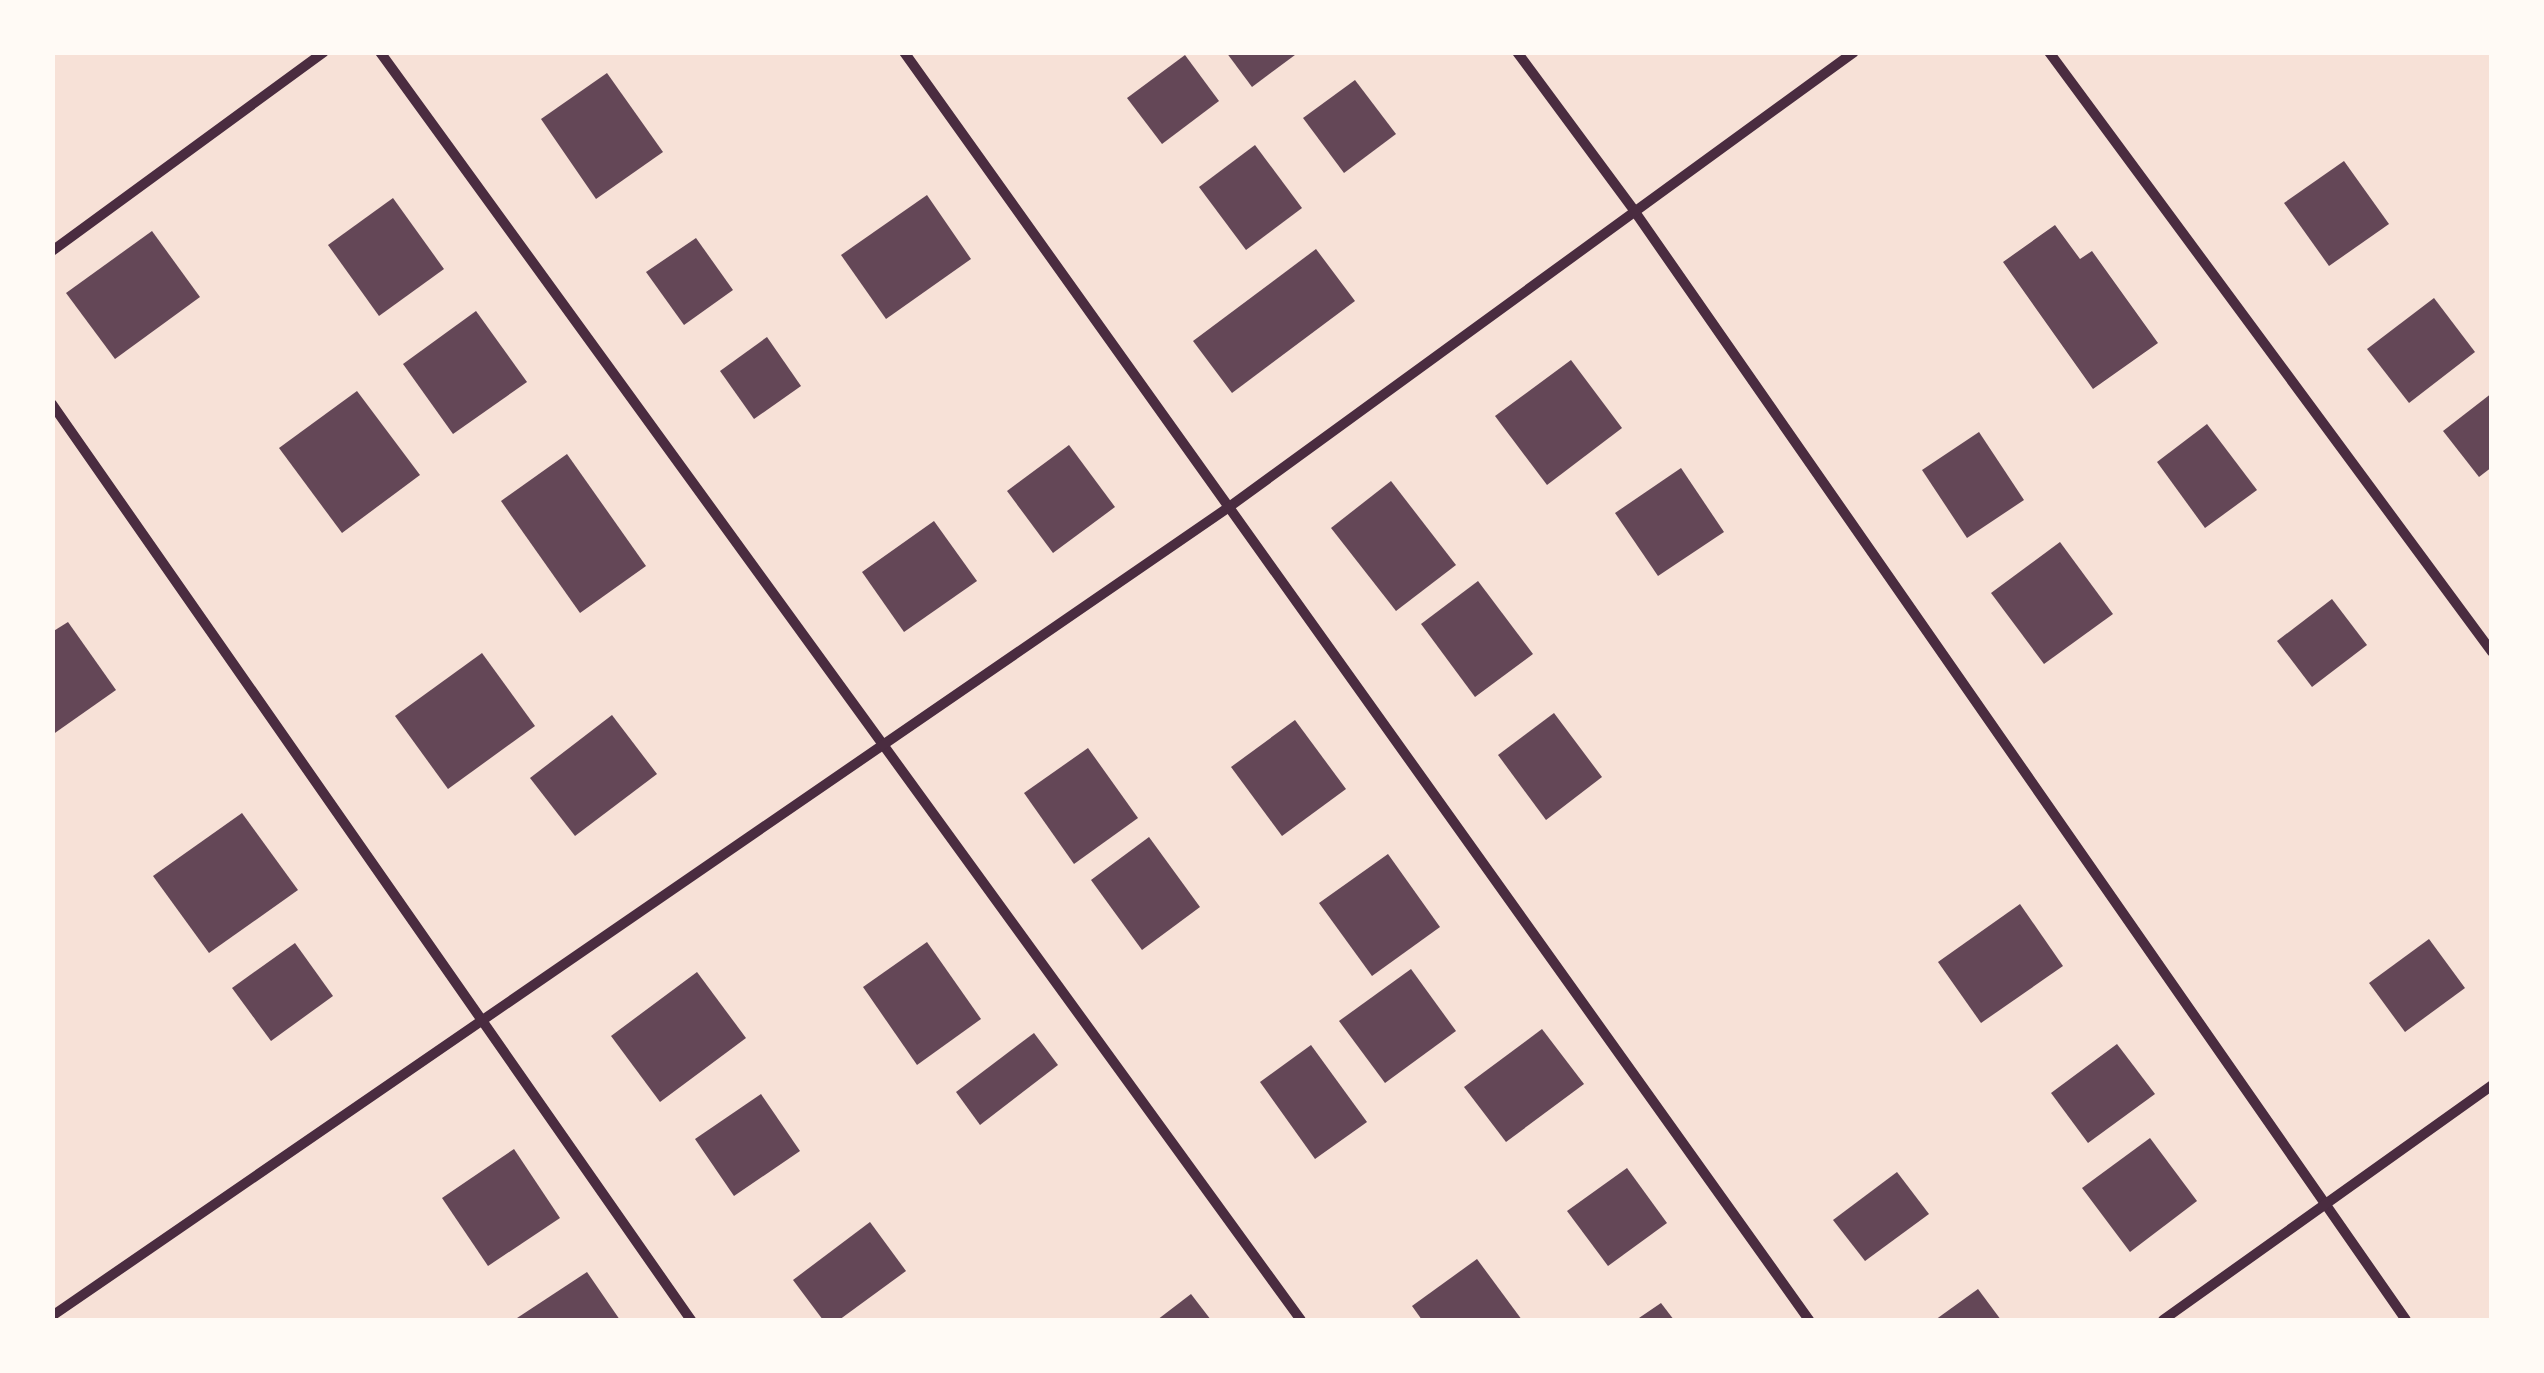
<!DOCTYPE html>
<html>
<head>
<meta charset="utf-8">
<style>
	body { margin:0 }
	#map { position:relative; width:2544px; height:1373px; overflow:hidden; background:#f7e1d7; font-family:"Noto Sans",sans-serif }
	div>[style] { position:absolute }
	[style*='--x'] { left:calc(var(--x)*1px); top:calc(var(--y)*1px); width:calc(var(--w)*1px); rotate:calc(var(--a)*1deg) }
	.building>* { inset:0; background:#644757 }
	.minor>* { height:10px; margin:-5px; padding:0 5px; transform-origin:5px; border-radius:5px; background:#4a2c40 }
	span { translate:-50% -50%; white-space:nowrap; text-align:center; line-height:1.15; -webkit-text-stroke:10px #fffaf5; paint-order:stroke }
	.frame { position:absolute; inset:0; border:55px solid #fffaf5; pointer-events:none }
</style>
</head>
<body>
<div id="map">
	<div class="building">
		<div style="clip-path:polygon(1226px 52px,1299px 52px,1252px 87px)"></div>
		<div style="clip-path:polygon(1185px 55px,1219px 101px,1162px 144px,1127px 98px)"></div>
		<div style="clip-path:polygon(607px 73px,663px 152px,596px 199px,541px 119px)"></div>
		<div style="clip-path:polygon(1355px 80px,1396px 134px,1344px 173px,1303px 118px)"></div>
		<div style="clip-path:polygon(1255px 145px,1302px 208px,1246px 250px,1199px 187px)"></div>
		<div style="clip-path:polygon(2344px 161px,2389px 224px,2329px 266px,2284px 203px)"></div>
		<div style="clip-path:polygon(927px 195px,971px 259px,886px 319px,841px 255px)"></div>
		<div style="clip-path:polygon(393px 198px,444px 269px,379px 316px,328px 245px)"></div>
		<div style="clip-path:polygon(2055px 225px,2080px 259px,2092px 251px,2158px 343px,2093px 389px,2003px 262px)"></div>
		<div style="clip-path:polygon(152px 231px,200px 297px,115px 359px,66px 293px)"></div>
		<div style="clip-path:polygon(696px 238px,733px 290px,684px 325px,646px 272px)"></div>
		<div style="clip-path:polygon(1316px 249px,1355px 301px,1232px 393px,1193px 341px)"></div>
		<div style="clip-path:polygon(2434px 298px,2475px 352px,2409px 403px,2367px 349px)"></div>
		<div style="clip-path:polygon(476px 311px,527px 382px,453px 434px,403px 364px)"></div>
		<div style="clip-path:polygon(767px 337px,801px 386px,754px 419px,720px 371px)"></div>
		<div style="clip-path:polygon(1571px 360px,1622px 428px,1547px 485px,1495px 416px)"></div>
		<div style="clip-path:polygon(357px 391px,420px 475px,342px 533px,279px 448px)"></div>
		<div style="clip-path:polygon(2492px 393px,2492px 467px,2479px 477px,2443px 431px)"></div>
		<div style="clip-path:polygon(2207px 424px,2257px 490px,2205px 528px,2157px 462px)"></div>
		<div style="clip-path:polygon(1979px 432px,2024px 500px,1967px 538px,1922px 470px)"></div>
		<div style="clip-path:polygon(1069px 445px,1115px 507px,1053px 553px,1007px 491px)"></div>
		<div style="clip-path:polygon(567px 454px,646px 566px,580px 613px,501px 501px)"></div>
		<div style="clip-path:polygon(1681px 468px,1724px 532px,1658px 576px,1615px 513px)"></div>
		<div style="clip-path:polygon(1391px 481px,1456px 565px,1396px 611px,1331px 528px)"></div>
		<div style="clip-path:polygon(934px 521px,977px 581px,904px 632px,862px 572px)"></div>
		<div style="clip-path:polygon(2060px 542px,2113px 614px,2044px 664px,1991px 593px)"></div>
		<div style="clip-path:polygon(1478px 581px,1533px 654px,1475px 697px,1421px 624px)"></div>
		<div style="clip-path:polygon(2332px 599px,2367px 645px,2312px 687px,2277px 641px)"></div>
		<div style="clip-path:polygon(68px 622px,116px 690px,52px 735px,52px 632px)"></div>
		<div style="clip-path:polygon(482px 653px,535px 726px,448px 789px,395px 716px)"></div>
		<div style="clip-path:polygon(1554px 713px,1602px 777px,1546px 820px,1498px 755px)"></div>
		<div style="clip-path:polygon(612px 715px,657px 774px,575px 836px,530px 778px)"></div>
		<div style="clip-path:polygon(1295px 720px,1346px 789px,1282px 836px,1231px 767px)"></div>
		<div style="clip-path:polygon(1088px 748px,1138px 818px,1074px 864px,1024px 793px)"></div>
		<div style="clip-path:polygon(242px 813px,298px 890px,209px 953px,153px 876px)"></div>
		<div style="clip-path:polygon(1149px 837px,1200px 907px,1142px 950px,1091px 880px)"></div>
		<div style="clip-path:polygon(1388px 854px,1440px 927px,1372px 976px,1319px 903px)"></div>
		<div style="clip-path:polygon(2020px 904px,2063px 966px,1981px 1023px,1938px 962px)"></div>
		<div style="clip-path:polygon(2429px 939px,2465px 988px,2405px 1032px,2369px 983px)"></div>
		<div style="clip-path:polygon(927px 942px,981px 1019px,917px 1065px,863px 987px)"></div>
		<div style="clip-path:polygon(295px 943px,333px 996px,271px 1041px,232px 988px)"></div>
		<div style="clip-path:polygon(1411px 969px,1456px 1031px,1385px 1083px,1339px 1021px)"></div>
		<div style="clip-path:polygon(697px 972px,746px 1038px,660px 1102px,611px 1036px)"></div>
		<div style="clip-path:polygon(1542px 1029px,1584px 1084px,1506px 1142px,1464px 1087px)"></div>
		<div style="clip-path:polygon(1034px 1033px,1058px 1065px,980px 1125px,956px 1092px)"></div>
		<div style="clip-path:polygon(2117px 1044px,2155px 1094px,2088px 1143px,2051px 1093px)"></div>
		<div style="clip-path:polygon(1311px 1045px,1367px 1122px,1315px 1159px,1260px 1082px)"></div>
		<div style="clip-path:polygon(761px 1094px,800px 1151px,734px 1196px,695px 1139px)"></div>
		<div style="clip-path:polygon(2150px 1138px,2197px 1201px,2130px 1252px,2082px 1188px)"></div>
		<div style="clip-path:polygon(514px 1149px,560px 1218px,488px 1266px,442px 1198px)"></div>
		<div style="clip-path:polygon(1627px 1168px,1667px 1223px,1608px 1266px,1567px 1211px)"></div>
		<div style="clip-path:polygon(1897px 1172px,1929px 1214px,1865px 1261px,1833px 1220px)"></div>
		<div style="clip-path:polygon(870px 1222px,906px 1271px,839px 1320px,823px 1320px,793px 1280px)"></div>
		<div style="clip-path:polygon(1477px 1259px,1522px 1320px,1422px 1320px,1412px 1306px)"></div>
		<div style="clip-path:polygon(587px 1272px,620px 1320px,514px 1320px)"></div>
		<div style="clip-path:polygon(1978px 1289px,2001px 1320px,1935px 1320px)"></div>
		<div style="clip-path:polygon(1191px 1294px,1211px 1320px,1157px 1320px)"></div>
		<div style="clip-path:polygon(1661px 1303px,1674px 1320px,1636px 1320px)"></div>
	</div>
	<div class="minor">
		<div style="--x:380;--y:52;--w:1567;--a:54.01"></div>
		<div style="--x:904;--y:52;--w:1558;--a:54.48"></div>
		<div style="--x:1517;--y:52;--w:195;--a:53.5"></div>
		<div style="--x:1633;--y:209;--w:1353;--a:55.17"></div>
		<div style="--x:2049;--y:52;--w:746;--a:53.56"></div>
		<div style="--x:52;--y:251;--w:337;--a:-36.2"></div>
		<div style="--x:52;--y:404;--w:1117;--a:55.1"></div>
		<div style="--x:52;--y:1316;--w:1428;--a:-34.5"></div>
		<div style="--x:1229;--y:507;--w:773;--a:-36.05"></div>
		<div style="--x:2163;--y:1320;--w:404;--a:-35.5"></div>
	</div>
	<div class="frame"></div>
</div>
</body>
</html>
